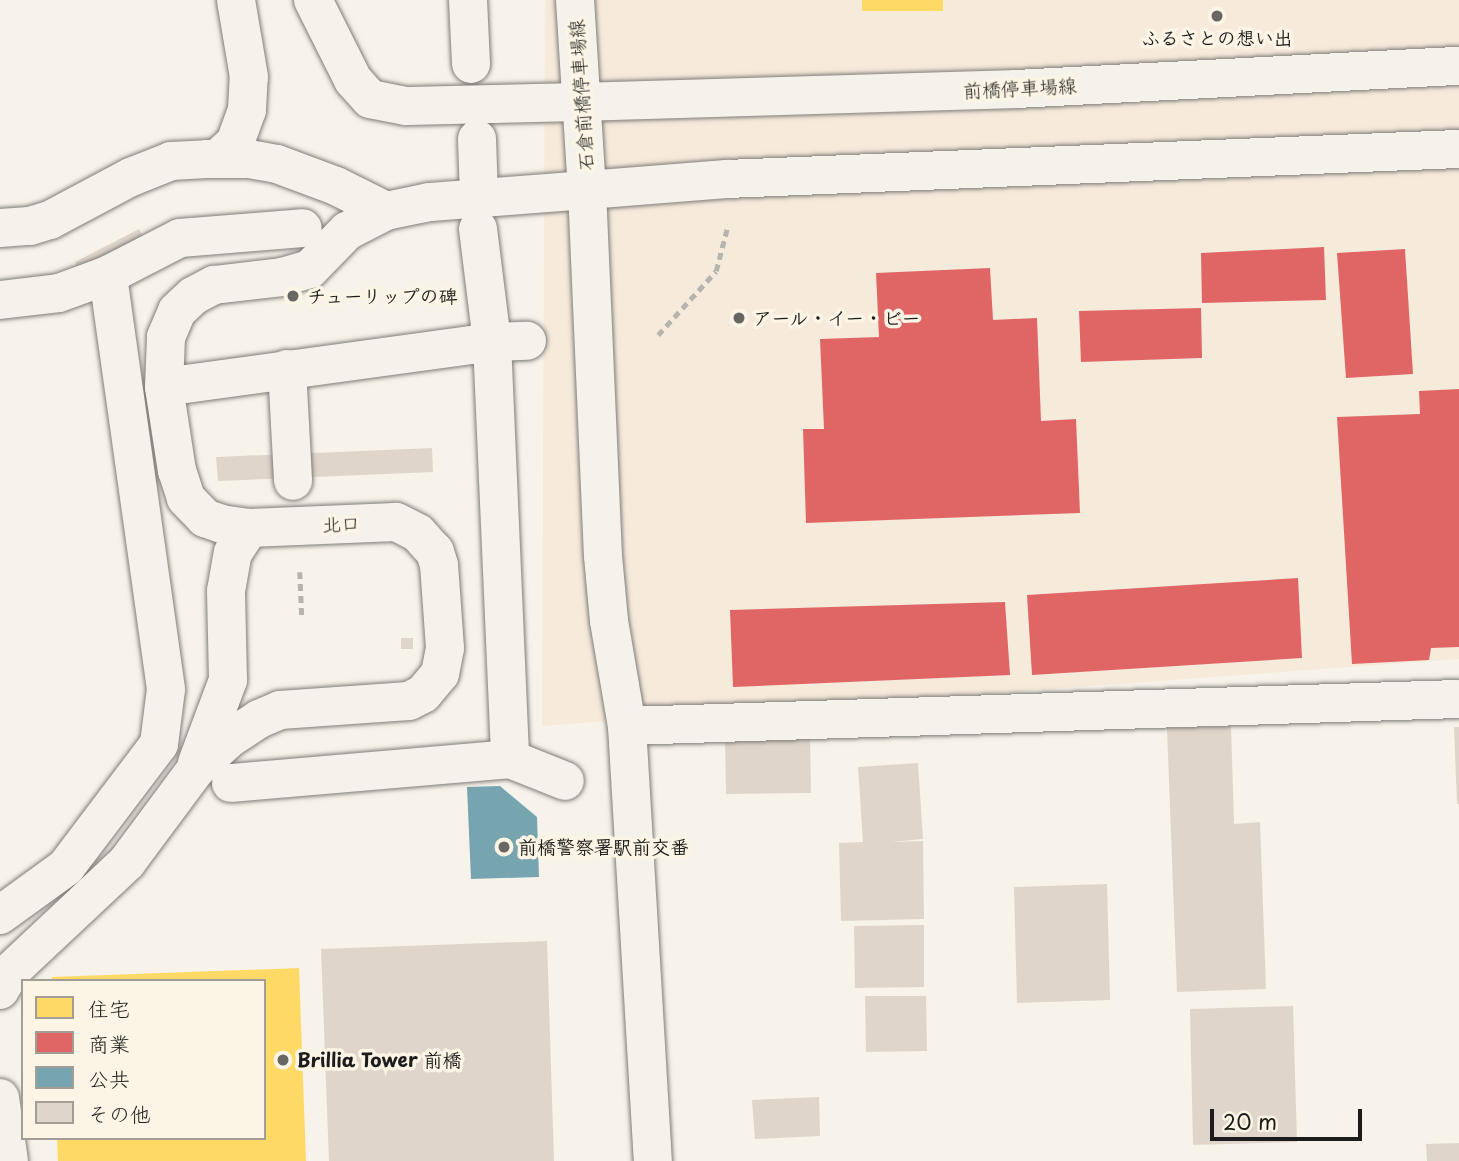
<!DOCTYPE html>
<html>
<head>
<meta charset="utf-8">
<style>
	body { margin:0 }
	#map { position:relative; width:1459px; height:1161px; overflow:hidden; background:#f7f3ea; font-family:"Playpen Sans","Klee One",sans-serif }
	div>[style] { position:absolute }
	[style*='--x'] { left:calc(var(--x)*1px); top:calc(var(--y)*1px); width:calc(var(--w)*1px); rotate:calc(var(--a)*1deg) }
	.built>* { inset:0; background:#f6eadb }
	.homes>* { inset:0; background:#ffd966 }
	.shops>* { inset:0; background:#e06666 }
	.public>* { inset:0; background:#76a5af }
	.building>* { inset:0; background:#e0d5cb }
	.path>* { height:4.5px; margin-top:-2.25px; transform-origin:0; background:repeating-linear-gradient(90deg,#b6b4af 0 7px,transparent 0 12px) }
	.roads { filter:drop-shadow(0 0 2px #7f7d79) drop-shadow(0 0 2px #7f7d79) }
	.minor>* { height:38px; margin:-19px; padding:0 19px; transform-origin:19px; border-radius:19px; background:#f5f2ec }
	.major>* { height:38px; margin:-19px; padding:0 19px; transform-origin:19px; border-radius:19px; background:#f5f2ec }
	.dots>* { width:19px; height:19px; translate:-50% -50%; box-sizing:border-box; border:4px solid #fcf5e5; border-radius:50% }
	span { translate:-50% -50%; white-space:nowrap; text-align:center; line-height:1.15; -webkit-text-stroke:7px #fcf5e5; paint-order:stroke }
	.poi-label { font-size:19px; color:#1c1c1c; font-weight:700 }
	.left { translate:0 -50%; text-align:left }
	.street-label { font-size:19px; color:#1c1c1c }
	.legend { position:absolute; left:21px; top:979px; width:245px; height:161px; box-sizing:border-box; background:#fcf5e5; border:2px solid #a29e95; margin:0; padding:9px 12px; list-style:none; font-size:21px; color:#1c1c1c }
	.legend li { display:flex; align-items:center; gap:14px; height:35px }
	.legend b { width:35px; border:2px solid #a29e95 }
	.scale { position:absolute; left:1210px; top:1109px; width:152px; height:32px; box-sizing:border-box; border:4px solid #1c1c1c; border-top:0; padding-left:9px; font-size:21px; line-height:24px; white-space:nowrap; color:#1c1c1c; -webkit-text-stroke:5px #fcf5e5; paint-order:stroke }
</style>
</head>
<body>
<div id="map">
	<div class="built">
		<div style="clip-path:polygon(545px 0,1459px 0,1459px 659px,542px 726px)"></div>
	</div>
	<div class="homes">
		<div style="clip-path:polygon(862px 0,943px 0,943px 11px,862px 11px)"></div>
		<div style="clip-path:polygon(299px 968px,306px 1161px,58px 1161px,57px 1138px,264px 1138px,264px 981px,52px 981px,52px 977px)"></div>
	</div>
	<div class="shops">
		<div style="clip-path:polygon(1324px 247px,1326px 300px,1202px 303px,1201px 253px)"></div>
		<div style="clip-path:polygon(1405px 249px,1413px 374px,1346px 378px,1337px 253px)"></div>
		<div style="clip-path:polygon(990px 268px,993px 320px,1037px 318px,1041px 421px,1076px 419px,1080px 513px,806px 523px,803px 429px,824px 429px,820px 339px,879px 337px,876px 273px)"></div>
		<div style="clip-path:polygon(1201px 308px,1202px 358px,1081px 362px,1079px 311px)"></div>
		<div style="clip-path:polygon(1459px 389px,1459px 647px,1431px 648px,1429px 660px,1352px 664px,1337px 417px,1420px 414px,1419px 391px)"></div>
		<div style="clip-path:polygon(1298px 578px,1302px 658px,1032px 675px,1027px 595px)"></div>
		<div style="clip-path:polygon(1005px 602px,1010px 675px,733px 687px,730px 610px)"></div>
	</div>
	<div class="public">
		<div style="clip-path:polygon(500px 786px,537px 817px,539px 877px,471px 879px,467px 787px)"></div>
	</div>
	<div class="building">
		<div style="clip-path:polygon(139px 229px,147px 245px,82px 278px,75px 262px)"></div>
		<div style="clip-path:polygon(432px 448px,433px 472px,218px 481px,216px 457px)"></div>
		<div style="clip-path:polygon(401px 638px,413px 638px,413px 649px,401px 649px)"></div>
		<div style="clip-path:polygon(1231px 726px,1234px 824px,1260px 822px,1266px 989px,1177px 992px,1167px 728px)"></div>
		<div style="clip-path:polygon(1454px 727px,1459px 727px,1459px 804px,1457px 804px)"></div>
		<div style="clip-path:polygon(810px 736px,811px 793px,726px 794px,725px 737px)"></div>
		<div style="clip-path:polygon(918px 763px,923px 839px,891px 842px,923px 841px,924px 919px,841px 921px,839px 843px,863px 842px,858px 767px)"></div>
		<div style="clip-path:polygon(1107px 884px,1110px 1000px,1017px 1003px,1014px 887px)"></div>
		<div style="clip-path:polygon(924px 925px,924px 987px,855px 988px,854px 926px)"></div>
		<div style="clip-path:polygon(547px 941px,554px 1161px,329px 1161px,321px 949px)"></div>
		<div style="clip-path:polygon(865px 996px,926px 996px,927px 1051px,866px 1052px)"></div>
		<div style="clip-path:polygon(1293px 1006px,1297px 1142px,1193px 1145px,1190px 1009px)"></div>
		<div style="clip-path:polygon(819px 1097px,820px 1136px,755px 1139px,752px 1100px)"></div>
		<div style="clip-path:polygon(1459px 1143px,1459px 1161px,1427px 1161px,1426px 1144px)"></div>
	</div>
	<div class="path">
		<div style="--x:658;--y:335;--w:86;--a:-47.8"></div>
		<div style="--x:716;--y:271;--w:48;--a:-75.4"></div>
		<div style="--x:300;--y:572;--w:46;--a:87.5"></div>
	</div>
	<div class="roads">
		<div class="minor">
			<div style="--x:313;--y:0;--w:89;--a:63.4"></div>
			<div style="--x:353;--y:80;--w:25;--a:48"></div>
			<div style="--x:370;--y:99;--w:37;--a:11"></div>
			<div style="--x:406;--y:106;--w:175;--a:-1.3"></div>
			<div style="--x:468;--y:0;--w:64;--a:87.3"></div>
			<div style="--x:477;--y:139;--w:38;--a:88"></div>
			<div style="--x:217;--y:159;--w:24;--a:-42"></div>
			<div style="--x:235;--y:143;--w:35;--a:-70"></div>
			<div style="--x:247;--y:110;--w:33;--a:-87"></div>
			<div style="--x:249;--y:77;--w:78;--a:-99.6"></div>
			<div style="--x:0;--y:228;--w:30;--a:-4"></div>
			<div style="--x:30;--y:226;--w:21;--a:-17"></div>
			<div style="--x:50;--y:220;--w:92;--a:-28"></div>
			<div style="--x:131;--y:177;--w:43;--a:-21.8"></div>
			<div style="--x:171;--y:161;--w:36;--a:-3"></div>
			<div style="--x:207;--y:159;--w:42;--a:0"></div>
			<div style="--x:249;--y:159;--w:28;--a:10"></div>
			<div style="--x:277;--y:164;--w:63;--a:20.4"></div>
			<div style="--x:336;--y:186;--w:56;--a:26.6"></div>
			<div style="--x:478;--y:229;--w:114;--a:82.9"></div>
			<div style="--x:492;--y:342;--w:417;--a:87.5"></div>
			<div style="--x:510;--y:759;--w:59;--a:21.8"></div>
			<div style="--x:0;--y:300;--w:59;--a:-6.8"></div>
			<div style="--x:59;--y:293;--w:52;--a:-20.2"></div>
			<div style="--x:108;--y:275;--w:81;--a:-27.2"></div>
			<div style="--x:180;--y:238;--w:123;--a:-4.6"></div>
			<div style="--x:287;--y:369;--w:112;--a:86.9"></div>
			<div style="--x:186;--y:384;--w:309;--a:-7.8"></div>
			<div style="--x:492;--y:342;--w:35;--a:-2"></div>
			<div style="--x:627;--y:726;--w:832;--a:-1.86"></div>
			<div style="--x:197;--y:763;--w:89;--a:-69.5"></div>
			<div style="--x:228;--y:680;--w:89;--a:-91.3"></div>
			<div style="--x:226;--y:591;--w:39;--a:-80"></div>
			<div style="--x:233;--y:553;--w:30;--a:-57"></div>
			<div style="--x:231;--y:783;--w:280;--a:-4.9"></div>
			<div style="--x:0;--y:915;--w:82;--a:-36"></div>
			<div style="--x:66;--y:867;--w:154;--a:-52.9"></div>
			<div style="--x:159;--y:744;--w:55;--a:-82.7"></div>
			<div style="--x:166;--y:689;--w:418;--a:-98"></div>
			<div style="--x:0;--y:990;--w:21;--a:-61"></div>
			<div style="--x:10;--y:972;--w:161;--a:-43.2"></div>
			<div style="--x:127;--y:862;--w:116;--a:-53.4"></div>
			<div style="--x:196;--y:769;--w:46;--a:-42.4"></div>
			<div style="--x:230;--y:738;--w:35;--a:-33"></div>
			<div style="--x:259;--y:719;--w:23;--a:-23"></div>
			<div style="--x:280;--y:710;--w:129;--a:-4"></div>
			<div style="--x:409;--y:701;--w:16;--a:-27"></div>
			<div style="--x:423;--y:694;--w:26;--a:-50"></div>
			<div style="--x:440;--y:674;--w:26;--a:-79"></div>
			<div style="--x:445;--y:648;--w:83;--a:-94.1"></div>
			<div style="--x:439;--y:565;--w:14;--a:-107"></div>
			<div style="--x:435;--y:552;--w:25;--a:-132"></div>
			<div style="--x:418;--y:533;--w:25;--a:-153"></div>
			<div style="--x:396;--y:522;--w:147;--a:177.7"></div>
			<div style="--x:249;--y:528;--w:27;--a:-172"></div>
			<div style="--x:222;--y:524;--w:18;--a:-161"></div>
			<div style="--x:205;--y:518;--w:28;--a:-134"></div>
			<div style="--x:186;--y:498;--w:28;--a:-108"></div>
			<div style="--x:177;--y:471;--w:85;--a:-98.8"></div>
			<div style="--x:164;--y:387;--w:50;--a:-87.7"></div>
			<div style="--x:166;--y:337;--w:28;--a:-67"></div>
			<div style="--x:177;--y:311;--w:22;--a:-43"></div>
			<div style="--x:193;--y:296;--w:24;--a:-28"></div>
			<div style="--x:214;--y:285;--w:68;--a:-6.7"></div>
			<div style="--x:282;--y:277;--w:29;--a:-16"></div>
			<div style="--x:310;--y:269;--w:53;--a:-45.8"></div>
			<div style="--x:347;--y:231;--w:44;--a:-27.1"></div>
			<div style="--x:386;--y:211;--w:45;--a:-11.6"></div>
			<div style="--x:430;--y:202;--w:157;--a:-4.4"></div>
			<div style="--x:587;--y:190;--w:366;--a:87.5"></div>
			<div style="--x:603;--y:556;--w:65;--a:84.7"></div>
			<div style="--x:609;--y:621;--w:107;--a:80.3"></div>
			<div style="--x:627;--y:726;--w:436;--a:86.6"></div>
			<div style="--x:0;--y:1098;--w:64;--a:81.9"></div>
		</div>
		<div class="major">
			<div style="--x:575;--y:0;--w:190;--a:86.4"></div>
			<div style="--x:587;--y:190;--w:140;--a:-4.5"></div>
			<div style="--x:727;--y:179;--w:733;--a:-2.35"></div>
			<div style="--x:581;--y:102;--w:435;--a:-1.7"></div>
			<div style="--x:1016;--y:89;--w:444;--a:-3"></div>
		</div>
	</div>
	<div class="dots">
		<div style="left:1217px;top:16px;background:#696764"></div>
		<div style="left:293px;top:296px;background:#696764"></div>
		<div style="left:739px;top:318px;background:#696764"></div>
		<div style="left:504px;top:847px;background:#696764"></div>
		<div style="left:283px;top:1060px;background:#696764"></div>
	</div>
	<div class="poi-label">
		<span style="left:1217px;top:38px">ふるさとの想い出</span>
		<span class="left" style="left:307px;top:296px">チューリップの碑</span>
		<span class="left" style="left:753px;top:318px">アール・イー・ビー</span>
		<span class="left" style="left:518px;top:847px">前橋警察署駅前交番</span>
		<span class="left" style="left:297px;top:1060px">Brillia Tower 前橋</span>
	</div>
	<div class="street-label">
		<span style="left:1020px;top:88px;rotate:-3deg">前橋停車場線</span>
		<span style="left:581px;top:95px;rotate:-94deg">石倉前橋停車場線</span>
		<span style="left:341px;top:524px;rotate:-2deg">北口</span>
	</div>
	<ul class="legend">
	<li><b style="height:19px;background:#ffd966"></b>住宅</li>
	<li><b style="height:19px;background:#e06666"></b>商業</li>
	<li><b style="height:19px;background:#76a5af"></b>公共</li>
	<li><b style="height:19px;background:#e0d5cb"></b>その他</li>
	</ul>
	<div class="scale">20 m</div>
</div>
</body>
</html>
